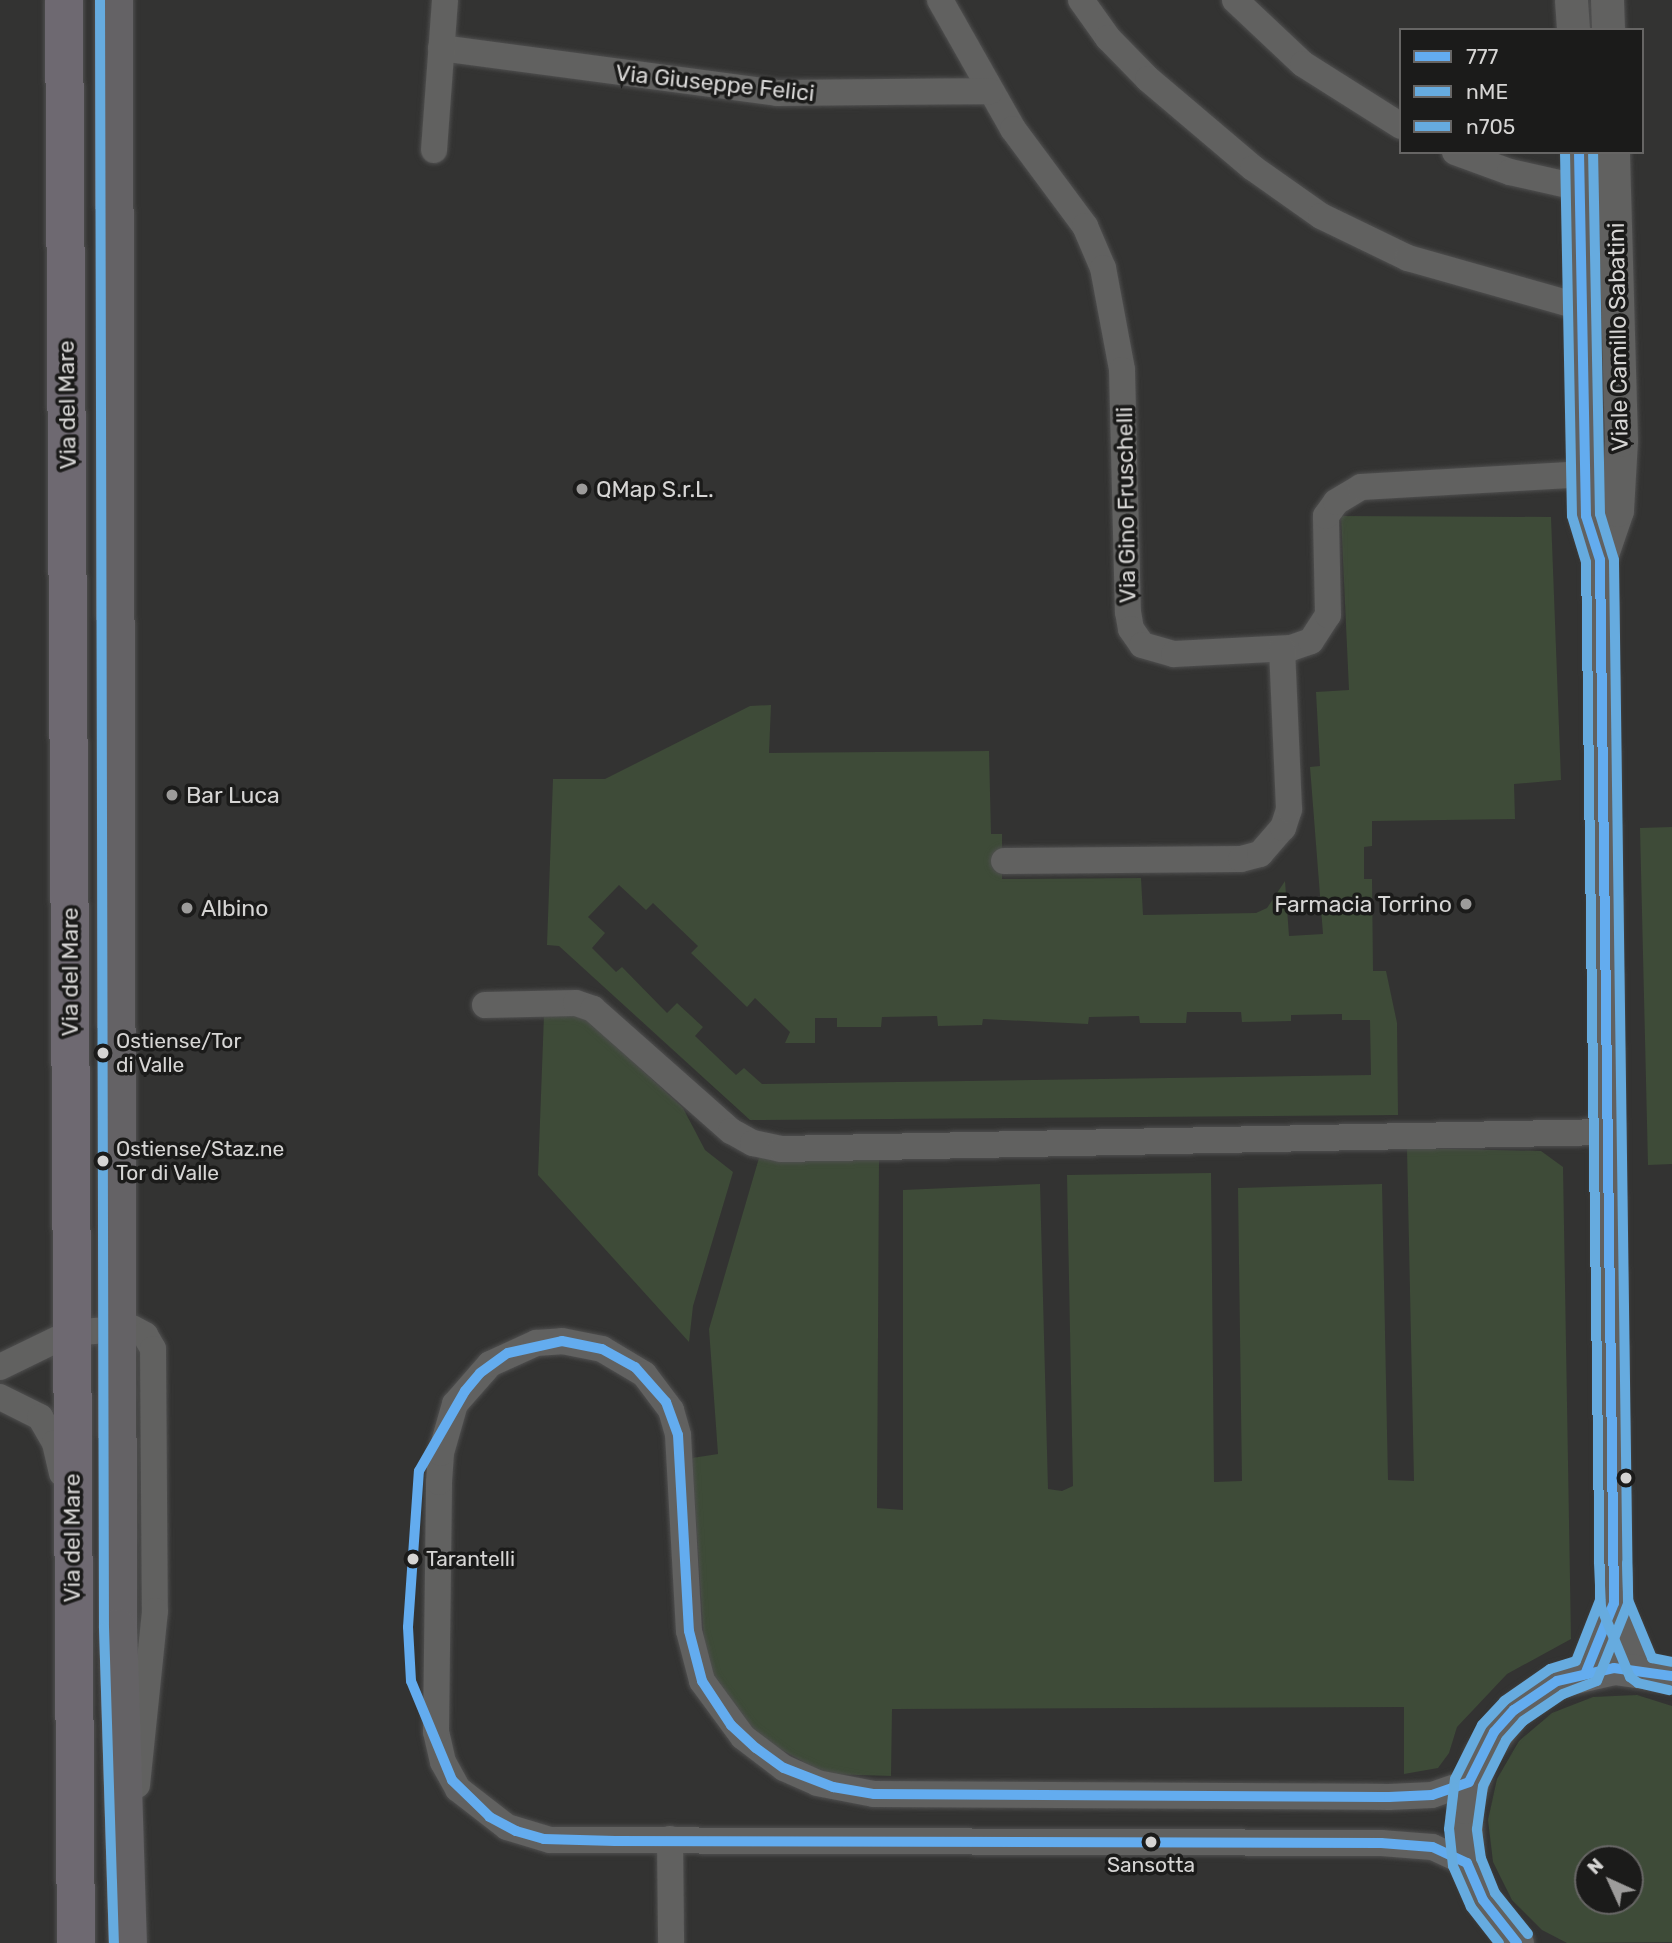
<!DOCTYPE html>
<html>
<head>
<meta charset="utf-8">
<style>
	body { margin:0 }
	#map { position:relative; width:1672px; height:1943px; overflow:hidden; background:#333332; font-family:Rubik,sans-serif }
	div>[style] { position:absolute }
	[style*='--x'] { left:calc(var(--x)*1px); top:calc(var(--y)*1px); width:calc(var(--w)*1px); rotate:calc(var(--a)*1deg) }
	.green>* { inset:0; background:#3e4b38 }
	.roads { filter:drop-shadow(0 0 2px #4f4f4f) drop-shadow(0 0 2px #4f4f4f) }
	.minor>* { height:26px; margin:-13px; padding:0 13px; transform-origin:13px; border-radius:13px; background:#616160 }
	.tertiary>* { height:33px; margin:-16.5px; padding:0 16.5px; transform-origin:16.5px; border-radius:16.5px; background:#616160 }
	.secondary>* { height:38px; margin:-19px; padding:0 19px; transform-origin:19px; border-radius:19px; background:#646265 }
	.primary>* { height:38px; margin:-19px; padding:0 19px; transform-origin:19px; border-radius:19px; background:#6e6971 }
	.bus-1>* { height:10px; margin:-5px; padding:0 5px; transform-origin:5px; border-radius:5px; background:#63acef }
	.bus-2>* { height:10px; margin:-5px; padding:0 5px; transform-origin:5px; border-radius:5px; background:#66abdf }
	.bus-3>* { height:10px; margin:-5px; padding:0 5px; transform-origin:5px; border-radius:5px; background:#66abdf }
	.dots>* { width:19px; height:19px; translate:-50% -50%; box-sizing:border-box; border:4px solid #1b1b1a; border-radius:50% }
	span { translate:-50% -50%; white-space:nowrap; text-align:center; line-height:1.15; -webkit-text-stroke:7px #1b1b1a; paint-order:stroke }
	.bus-label { font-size:21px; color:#d6d5d4 }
	.left { translate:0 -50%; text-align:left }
	.street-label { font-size:23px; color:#d6d5d4 }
	.poi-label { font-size:23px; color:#d6d5d4 }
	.right { translate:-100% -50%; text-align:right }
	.legend { position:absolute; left:1399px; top:28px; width:245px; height:126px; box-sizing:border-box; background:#1b1b1a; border:2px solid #666564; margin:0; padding:9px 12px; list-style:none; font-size:21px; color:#d6d5d4 }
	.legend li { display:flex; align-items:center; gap:14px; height:35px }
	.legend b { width:35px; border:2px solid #666564 }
	.north { position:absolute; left:1574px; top:1845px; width:70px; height:70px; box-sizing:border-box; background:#1b1b1a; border:2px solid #666564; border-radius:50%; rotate:315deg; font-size:19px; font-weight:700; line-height:28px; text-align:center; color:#d6d5d4 }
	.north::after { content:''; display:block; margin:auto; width:24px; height:32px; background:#9d9c9b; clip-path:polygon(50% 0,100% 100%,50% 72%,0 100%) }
</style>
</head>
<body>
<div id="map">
	<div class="green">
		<div style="clip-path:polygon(evenodd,1341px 516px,1551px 517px,1561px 780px,1514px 784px,1515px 819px,1372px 821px,1372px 846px,1364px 847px,1364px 879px,1372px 879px,1373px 971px,1386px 971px,1397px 1023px,1398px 1115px,750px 1120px,559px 946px,547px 945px,553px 779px,605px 779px,750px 706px,771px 705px,769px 753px,989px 751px,991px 834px,1002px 834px,1002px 879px,1141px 878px,1143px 915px,1256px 913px,1267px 908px,1285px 881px,1289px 936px,1323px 934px,1310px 767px,1320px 766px,1316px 692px,1349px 690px,1341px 516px,619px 885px,646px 910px,653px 903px,698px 946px,691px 953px,747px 1007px,755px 998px,790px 1032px,785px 1043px,815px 1043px,815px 1018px,837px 1018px,837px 1027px,881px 1027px,882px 1017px,937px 1016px,938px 1026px,982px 1025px,983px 1019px,1088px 1024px,1089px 1017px,1139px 1016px,1140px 1023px,1186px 1023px,1187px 1012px,1241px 1012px,1242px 1022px,1291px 1021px,1291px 1015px,1342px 1014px,1342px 1020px,1370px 1020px,1371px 1075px,762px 1084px,744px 1068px,736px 1075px,695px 1036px,703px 1027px,677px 1003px,667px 1013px,622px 967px,616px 972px,592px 948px,605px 933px,588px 917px,619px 885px)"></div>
		<div style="clip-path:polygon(1672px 827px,1672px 1164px,1648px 1165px,1640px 828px)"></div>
		<div style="clip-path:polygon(572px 1014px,590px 1022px,683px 1108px,705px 1150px,733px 1172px,693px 1306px,689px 1342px,538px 1175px,544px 1015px)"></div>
		<div style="clip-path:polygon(1407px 1148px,1541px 1151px,1563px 1167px,1571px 1639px,1507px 1674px,1457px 1727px,1449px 1753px,1438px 1768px,1404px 1774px,1404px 1707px,892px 1709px,891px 1776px,826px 1774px,758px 1737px,717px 1689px,704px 1641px,692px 1458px,718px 1454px,709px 1329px,759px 1158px,879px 1160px,877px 1508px,903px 1510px,903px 1190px,1040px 1184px,1048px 1489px,1062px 1491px,1073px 1486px,1067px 1175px,1211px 1173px,1214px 1482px,1242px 1481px,1238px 1188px,1382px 1184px,1388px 1480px,1414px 1481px)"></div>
		<div style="clip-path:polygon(evenodd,1637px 1695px,1672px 1706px,1672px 1942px,1567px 1943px,1542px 1930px,1512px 1900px,1493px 1862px,1488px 1820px,1497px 1779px,1519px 1741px,1552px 1713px,1593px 1697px,1637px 1695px,1588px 1859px,1630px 1859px,1630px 1901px,1588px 1901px,1588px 1859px)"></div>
	</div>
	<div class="roads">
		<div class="minor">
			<div style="--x:940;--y:0;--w:148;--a:60.5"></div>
			<div style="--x:1013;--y:129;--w:121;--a:53.4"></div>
			<div style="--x:1085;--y:226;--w:46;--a:66.8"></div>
			<div style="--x:1103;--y:268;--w:104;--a:79.4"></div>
			<div style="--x:1122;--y:370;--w:242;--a:88.6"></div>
			<div style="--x:1128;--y:612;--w:17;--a:80"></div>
			<div style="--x:1131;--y:629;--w:19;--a:55"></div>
			<div style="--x:1142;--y:645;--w:33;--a:16"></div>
			<div style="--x:1174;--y:654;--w:117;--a:-2.9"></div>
			<div style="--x:1291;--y:648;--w:21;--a:-19"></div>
			<div style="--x:1311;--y:641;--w:31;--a:-57"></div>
			<div style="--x:1328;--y:615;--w:99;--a:-91.2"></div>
			<div style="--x:1326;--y:516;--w:17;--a:-54"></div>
			<div style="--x:1336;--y:502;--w:29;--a:-31"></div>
			<div style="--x:1361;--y:487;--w:226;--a:-3.3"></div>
			<div style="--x:1081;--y:0;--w:47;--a:54.6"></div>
			<div style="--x:1108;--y:38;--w:57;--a:45.7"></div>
			<div style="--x:1148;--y:79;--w:138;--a:40.3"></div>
			<div style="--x:1253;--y:168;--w:83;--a:35.2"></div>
			<div style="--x:1321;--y:216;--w:97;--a:25.8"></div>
			<div style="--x:1408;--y:258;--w:184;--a:15.8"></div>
			<div style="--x:1235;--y:0;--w:93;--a:43.3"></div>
			<div style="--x:1303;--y:64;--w:116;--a:32.3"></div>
			<div style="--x:441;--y:48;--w:339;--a:7.6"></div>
			<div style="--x:777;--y:93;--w:213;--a:-0.5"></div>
			<div style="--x:434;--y:150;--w:150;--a:-85.8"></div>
			<div style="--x:1455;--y:152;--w:59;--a:20"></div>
			<div style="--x:1510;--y:172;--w:73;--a:12.7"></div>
			<div style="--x:1004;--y:861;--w:237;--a:-0.5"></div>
			<div style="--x:1241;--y:859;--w:20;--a:-15"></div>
			<div style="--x:1260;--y:854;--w:35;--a:-49"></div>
			<div style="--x:1283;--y:828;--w:20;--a:-72"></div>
			<div style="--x:1289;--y:809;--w:160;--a:-92.5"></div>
			<div style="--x:485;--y:1005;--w:91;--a:-1.3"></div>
			<div style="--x:576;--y:1003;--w:18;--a:19"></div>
			<div style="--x:593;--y:1009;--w:184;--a:41.5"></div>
			<div style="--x:731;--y:1131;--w:25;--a:29"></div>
			<div style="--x:753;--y:1143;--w:29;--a:12"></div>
			<div style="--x:781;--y:1149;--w:826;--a:-1.18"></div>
			<div style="--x:0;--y:1367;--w:78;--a:-25.9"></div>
			<div style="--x:70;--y:1333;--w:62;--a:-4.6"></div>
			<div style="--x:132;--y:1328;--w:15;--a:28"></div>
			<div style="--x:145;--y:1335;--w:16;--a:60"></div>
			<div style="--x:153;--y:1349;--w:262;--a:89.6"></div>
			<div style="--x:155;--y:1611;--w:175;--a:95.9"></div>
			<div style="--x:0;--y:1397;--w:45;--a:26.6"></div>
			<div style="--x:40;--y:1417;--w:30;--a:60"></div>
			<div style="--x:55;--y:1443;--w:31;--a:77"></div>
			<div style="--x:670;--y:1839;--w:104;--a:89.4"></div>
			<div style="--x:1467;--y:1863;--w:38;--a:-155"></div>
			<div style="--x:1432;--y:1847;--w:51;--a:-175.5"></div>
			<div style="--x:1381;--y:1843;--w:831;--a:-179.79"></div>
			<div style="--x:550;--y:1840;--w:45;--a:-163.2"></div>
			<div style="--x:507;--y:1827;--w:62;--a:-142.2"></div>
			<div style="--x:458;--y:1789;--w:31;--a:-119"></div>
			<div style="--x:443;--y:1762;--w:31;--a:-103"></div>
			<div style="--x:436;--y:1732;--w:250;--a:-89.3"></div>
			<div style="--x:439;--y:1482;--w:29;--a:-86"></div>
			<div style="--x:441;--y:1453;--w:51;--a:-74.1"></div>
			<div style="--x:455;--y:1404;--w:53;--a:-48.8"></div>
			<div style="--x:490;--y:1364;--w:51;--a:-24.5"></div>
			<div style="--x:536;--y:1343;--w:26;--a:-4"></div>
			<div style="--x:562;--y:1341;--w:41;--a:11.3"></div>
			<div style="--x:602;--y:1349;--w:49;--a:30.8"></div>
			<div style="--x:644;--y:1374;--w:45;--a:53.1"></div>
			<div style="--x:671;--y:1410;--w:26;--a:74"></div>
			<div style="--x:678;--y:1435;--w:196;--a:86.8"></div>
			<div style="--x:689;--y:1631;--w:52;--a:75.4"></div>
			<div style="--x:702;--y:1681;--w:69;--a:53.8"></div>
			<div style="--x:743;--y:1737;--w:51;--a:37.1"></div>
			<div style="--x:784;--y:1768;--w:36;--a:24"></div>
			<div style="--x:817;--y:1783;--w:58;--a:10.9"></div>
			<div style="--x:874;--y:1794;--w:515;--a:0.33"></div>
			<div style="--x:1389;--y:1797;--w:43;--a:-2.7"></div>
			<div style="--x:1432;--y:1795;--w:39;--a:-19"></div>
		</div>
		<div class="tertiary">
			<div style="--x:1571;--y:0;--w:30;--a:86"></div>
			<div style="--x:1607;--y:0;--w:30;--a:88"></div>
			<div style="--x:1579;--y:152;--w:364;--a:88.9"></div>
			<div style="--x:1586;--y:516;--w:46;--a:72.3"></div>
			<div style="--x:1600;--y:560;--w:1043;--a:89.23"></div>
			<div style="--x:1614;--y:1603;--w:74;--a:112.1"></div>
			<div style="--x:1600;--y:560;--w:53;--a:-71.2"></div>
			<div style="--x:1617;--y:510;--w:70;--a:-86.7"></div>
			<div style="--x:1621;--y:440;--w:288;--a:-91.6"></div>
			<div style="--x:1614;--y:1603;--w:73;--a:67.3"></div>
			<div style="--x:1517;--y:1943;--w:55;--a:-128.3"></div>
			<div style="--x:1483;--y:1900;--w:40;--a:-113.4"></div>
			<div style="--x:1467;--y:1863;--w:56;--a:-92"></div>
			<div style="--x:1465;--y:1807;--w:55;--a:-73.2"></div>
			<div style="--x:1481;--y:1754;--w:55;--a:-53.1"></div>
			<div style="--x:1514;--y:1710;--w:52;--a:-34"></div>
			<div style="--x:1557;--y:1681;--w:58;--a:-12.8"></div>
			<div style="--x:1614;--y:1668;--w:59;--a:7.9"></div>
		</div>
		<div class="secondary">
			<div style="--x:114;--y:0;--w:1628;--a:89.86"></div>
			<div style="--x:118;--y:1628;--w:315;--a:88.2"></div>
		</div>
		<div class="primary">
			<div style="--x:64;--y:0;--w:1943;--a:89.65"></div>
		</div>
	</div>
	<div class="bus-1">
		<div style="--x:1579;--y:152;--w:364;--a:88.9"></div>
		<div style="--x:1586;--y:516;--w:46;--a:72.3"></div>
		<div style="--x:1600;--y:560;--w:1043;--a:89.23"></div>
		<div style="--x:1614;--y:1603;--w:74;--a:112.1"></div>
		<div style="--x:1469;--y:1782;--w:56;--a:-63.4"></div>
		<div style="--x:1494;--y:1732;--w:30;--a:-48"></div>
		<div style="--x:1514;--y:1710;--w:52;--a:-34"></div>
		<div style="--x:1557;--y:1681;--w:58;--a:-12.8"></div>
		<div style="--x:1614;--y:1668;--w:59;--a:7.9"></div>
		<div style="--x:1467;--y:1863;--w:38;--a:-155"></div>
		<div style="--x:1432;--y:1847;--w:51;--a:-175.5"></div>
		<div style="--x:1381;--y:1843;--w:766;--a:-179.85"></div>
		<div style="--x:615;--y:1841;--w:71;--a:-178.4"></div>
		<div style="--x:544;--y:1839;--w:29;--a:-164"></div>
		<div style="--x:516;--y:1831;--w:30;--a:-152"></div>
		<div style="--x:490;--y:1817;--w:53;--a:-135.8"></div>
		<div style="--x:452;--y:1780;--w:107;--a:-112.5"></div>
		<div style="--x:411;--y:1681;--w:54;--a:-93.2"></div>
		<div style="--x:408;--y:1627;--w:156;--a:-86"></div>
		<div style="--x:419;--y:1471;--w:92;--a:-60.1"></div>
		<div style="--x:465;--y:1391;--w:23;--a:-50"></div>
		<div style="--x:480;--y:1373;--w:34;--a:-36"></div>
		<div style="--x:508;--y:1353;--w:55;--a:-12.5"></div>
		<div style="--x:562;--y:1341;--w:41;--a:11.3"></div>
		<div style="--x:602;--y:1349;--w:38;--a:29"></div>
		<div style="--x:635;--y:1367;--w:47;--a:48.5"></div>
		<div style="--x:666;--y:1402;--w:35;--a:70"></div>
		<div style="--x:678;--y:1435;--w:196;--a:86.8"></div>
		<div style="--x:689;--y:1631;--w:52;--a:75.4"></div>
		<div style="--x:702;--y:1681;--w:53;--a:56.6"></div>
		<div style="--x:731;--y:1725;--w:34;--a:43"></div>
		<div style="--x:756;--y:1748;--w:34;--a:36"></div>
		<div style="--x:784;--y:1768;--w:53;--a:21.2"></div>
		<div style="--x:833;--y:1787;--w:42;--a:9.7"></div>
		<div style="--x:874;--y:1794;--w:515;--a:0.33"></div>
		<div style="--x:1389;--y:1797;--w:43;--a:-2.7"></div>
		<div style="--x:1432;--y:1795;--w:39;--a:-19"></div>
		<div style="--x:1467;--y:1863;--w:40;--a:66.6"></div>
		<div style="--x:1483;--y:1900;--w:55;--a:51.7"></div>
	</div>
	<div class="bus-2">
		<div style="--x:100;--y:0;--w:1628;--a:89.86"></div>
		<div style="--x:104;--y:1628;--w:315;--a:88.2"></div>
		<div style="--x:1599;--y:1563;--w:44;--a:87.4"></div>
		<div style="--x:1601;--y:1607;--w:76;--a:67.5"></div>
		<div style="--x:1630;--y:1677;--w:10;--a:37"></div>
		<div style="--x:1638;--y:1683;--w:32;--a:13"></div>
		<div style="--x:1528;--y:1934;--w:53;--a:-128.8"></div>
		<div style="--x:1495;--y:1893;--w:37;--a:-112"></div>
		<div style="--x:1481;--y:1859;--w:30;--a:-98"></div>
		<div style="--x:1477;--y:1829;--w:43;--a:-82.1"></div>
		<div style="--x:1483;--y:1786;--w:51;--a:-63.4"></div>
		<div style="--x:1506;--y:1740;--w:25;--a:-48"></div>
		<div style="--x:1523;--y:1721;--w:48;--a:-34"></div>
		<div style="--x:1563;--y:1694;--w:36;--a:-21"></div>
		<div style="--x:1597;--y:1681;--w:83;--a:-68.1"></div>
		<div style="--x:1628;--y:1604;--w:1044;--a:-90.77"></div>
		<div style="--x:1614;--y:560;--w:48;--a:-106.9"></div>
		<div style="--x:1600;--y:514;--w:362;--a:-91.1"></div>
	</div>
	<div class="bus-3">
		<div style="--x:1627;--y:1563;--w:37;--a:88"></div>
		<div style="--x:1628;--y:1600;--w:63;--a:67.5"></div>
		<div style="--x:1652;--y:1658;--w:20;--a:11"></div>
		<div style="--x:1499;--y:1943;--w:46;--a:-127.9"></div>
		<div style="--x:1471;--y:1907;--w:45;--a:-113.7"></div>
		<div style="--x:1453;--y:1866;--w:37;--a:-96"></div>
		<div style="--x:1449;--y:1829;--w:50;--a:-83.2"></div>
		<div style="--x:1455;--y:1779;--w:60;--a:-63.4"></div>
		<div style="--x:1482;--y:1725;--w:33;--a:-47"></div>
		<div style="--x:1504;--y:1701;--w:56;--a:-34.8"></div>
		<div style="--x:1550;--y:1669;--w:27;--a:-17"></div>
		<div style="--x:1576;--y:1661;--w:66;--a:-68.5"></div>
		<div style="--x:1600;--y:1600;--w:1038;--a:-90.77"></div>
		<div style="--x:1586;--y:562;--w:48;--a:-106.9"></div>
		<div style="--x:1572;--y:516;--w:364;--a:-91.1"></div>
	</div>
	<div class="dots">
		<div style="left:582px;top:489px;background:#9d9c9b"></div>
		<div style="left:172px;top:795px;background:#9d9c9b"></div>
		<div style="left:1466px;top:904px;background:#9d9c9b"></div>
		<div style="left:187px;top:908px;background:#9d9c9b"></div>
		<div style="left:103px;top:1053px;background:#d6d5d4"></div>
		<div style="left:103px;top:1161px;background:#d6d5d4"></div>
		<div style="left:1626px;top:1478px;background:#d6d5d4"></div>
		<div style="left:413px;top:1559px;background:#d6d5d4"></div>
		<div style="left:1151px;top:1842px;background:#d6d5d4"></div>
	</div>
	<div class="bus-label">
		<span class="left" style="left:116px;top:1053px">Ostiense/Tor<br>di Valle</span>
		<span class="left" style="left:116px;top:1161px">Ostiense/Staz.ne<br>Tor di Valle</span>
		<span class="left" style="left:426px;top:1559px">Tarantelli</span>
		<span style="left:1151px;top:1865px">Sansotta</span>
	</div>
	<div class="street-label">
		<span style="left:715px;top:83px;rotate:6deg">Via Giuseppe Felici</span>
		<span style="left:1618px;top:337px;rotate:-91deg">Viale Camillo Sabatini</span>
		<span style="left:67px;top:405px;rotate:-91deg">Via del Mare</span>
		<span style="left:1126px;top:505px;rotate:-91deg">Via Gino Fruschelli</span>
		<span style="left:70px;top:972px;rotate:-90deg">Via del Mare</span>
		<span style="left:72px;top:1538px;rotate:-90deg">Via del Mare</span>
	</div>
	<div class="poi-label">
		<span class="left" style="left:596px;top:489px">QMap S.r.L.</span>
		<span class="left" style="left:186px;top:795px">Bar Luca</span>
		<span class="right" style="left:1452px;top:904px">Farmacia Torrino</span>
		<span class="left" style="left:201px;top:908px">Albino</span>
	</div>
	<ul class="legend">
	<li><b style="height:9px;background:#63acef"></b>777</li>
	<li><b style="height:9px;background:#66abdf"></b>nME</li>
	<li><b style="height:9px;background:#66abdf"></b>n705</li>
	</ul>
	<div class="north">N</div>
</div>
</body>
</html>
